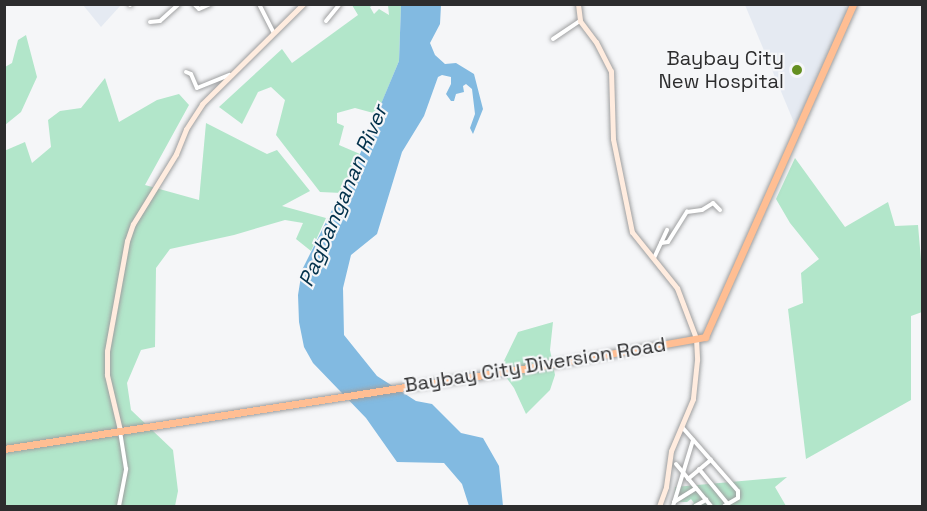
<!DOCTYPE html>
<html>
<head>
<meta charset="utf-8">
<style>
	body { margin:0 }
	#map { position:relative; width:927px; height:511px; overflow:hidden; background:#f5f6f8; font-family:"Space Grotesk",sans-serif }
	div>[style] { position:absolute }
	[style*='--x'] { left:calc(var(--x)*1px); top:calc(var(--y)*1px); width:calc(var(--w)*1px); rotate:calc(var(--a)*1deg) }
	.built>* { inset:0; background:#e5eaf2 }
	.green>* { inset:0; background:#b2e6ca }
	.water>* { inset:0; background:#82bae1 }
	.roads { filter:drop-shadow(0 0 2px #9e9fa0) drop-shadow(0 0 2px #9e9fa0) }
	.street>* { height:4px; margin:-2px; padding:0 2px; transform-origin:2px; border-radius:2px; background:#fff }
	.secondary>* { height:5px; margin:-2.5px; padding:0 2.5px; transform-origin:2.5px; border-radius:2.5px; background:#ffecdf }
	.highway>* { height:7px; margin:-3.5px; padding:0 3.5px; transform-origin:3.5px; border-radius:3.5px; background:#ffbe93 }
	.dots>* { width:16px; height:16px; translate:-50% -50%; box-sizing:border-box; border:3px solid #f5f6f8; border-radius:50% }
	span { translate:-50% -50%; white-space:nowrap; text-align:center; line-height:1.15; -webkit-text-stroke:4.5px #f5f6f8; paint-order:stroke }
	.poi-label { font-size:20px; color:#2d2d2e }
	.right { translate:-100% -50%; text-align:right }
	.street-label { font-size:20px; color:#2d2d2e }
	.water-label { font-size:21px; color:#01304a; font-style:italic }
	.frame { position:absolute; inset:0; border:6px solid #2d2d2e; pointer-events:none }
</style>
</head>
<body>
<div id="map">
	<div class="built">
		<div style="clip-path:polygon(83px 5px,121px 5px,101px 27px)"></div>
		<div style="clip-path:polygon(745px 5px,845px 5px,848px 15px,795px 125px)"></div>
	</div>
	<div class="green">
		<div style="clip-path:polygon(352px 5px,373px 5px,370px 7px,374px 14px,379px 9px,389px 15px,388px 5px,401px 5px,399px 61px,377px 114px,355px 108px,337px 113px,337px 123px,344px 126px,339px 145px,360px 154px,342px 193px,320px 192px,276px 135px,285px 100px,271px 87px,258px 92px,242px 124px,219px 107px,282px 49px,292px 63px,358px 15px)"></div>
		<div style="clip-path:polygon(26px 35px,37px 77px,21px 112px,5px 125px,5px 67px,12px 63px,18px 40px)"></div>
		<div style="clip-path:polygon(105px 78px,119px 122px,157px 100px,179px 94px,189px 105px,145px 185px,199px 200px,206px 123px,267px 154px,277px 150px,310px 191px,282px 206px,326px 218px,311px 251px,296px 239px,303px 223px,285px 220px,234px 235px,170px 249px,156px 268px,155px 347px,141px 350px,127px 383px,131px 410px,173px 450px,178px 491px,175px 506px,5px 506px,4px 151px,25px 142px,32px 163px,51px 147px,48px 120px,60px 111px,81px 108px)"></div>
		<div style="clip-path:polygon(795px 158px,845px 227px,888px 202px,895px 226px,918px 225px,922px 271px,922px 312px,911px 316px,911px 400px,806px 459px,788px 309px,803px 303px,801px 273px,819px 259px,790px 223px,776px 199px)"></div>
		<div style="clip-path:polygon(553px 322px,550px 350px,555px 375px,550px 390px,526px 414px,514px 388px,500px 369px,518px 332px)"></div>
		<div style="clip-path:polygon(787px 477px,775px 487px,786px 506px,691px 506px,694px 503px,691px 499px,687px 502px,674px 502px,675px 487px)"></div>
	</div>
	<div class="water">
		<div style="clip-path:polygon(401px 5px,441px 5px,440px 24px,430px 43px,435px 55px,445px 64px,456px 63px,474px 74px,483px 109px,473px 134px,470px 128px,475px 114px,472px 89px,466px 84px,463px 86px,464px 92px,456px 94px,454px 101px,451px 101px,446px 94px,451px 84px,451px 77px,442px 75px,438px 77px,424px 116px,402px 152px,377px 234px,351px 255px,343px 288px,344px 335px,377px 376px,416px 401px,432px 404px,461px 433px,483px 438px,499px 466px,503px 506px,469px 506px,462px 484px,444px 463px,397px 462px,366px 418px,313px 363px,304px 347px,299px 322px,298px 295px,302px 270px,360px 154px,399px 61px)"></div>
	</div>
	<div class="roads">
		<div class="street">
			<div style="--x:194;--y:4;--w:7;--a:45"></div>
			<div style="--x:199;--y:9;--w:12;--a:-24"></div>
			<div style="--x:259;--y:4;--w:33;--a:63"></div>
			<div style="--x:130;--y:5;--w:1;--a:-45"></div>
			<div style="--x:326;--y:21;--w:22;--a:-51"></div>
			<div style="--x:150;--y:22;--w:10;--a:-6"></div>
			<div style="--x:160;--y:21;--w:25;--a:-42"></div>
			<div style="--x:553;--y:39;--w:32;--a:-34"></div>
			<div style="--x:186;--y:72;--w:5;--a:22"></div>
			<div style="--x:191;--y:74;--w:15;--a:67"></div>
			<div style="--x:197;--y:88;--w:35;--a:-22"></div>
			<div style="--x:661;--y:243;--w:7;--a:-8"></div>
			<div style="--x:668;--y:242;--w:36;--a:-58"></div>
			<div style="--x:687;--y:212;--w:15;--a:-8"></div>
			<div style="--x:702;--y:210;--w:13;--a:-32"></div>
			<div style="--x:713;--y:203;--w:10;--a:45"></div>
			<div style="--x:654;--y:258;--w:31;--a:-65"></div>
			<div style="--x:682;--y:427;--w:85;--a:48.8"></div>
			<div style="--x:738;--y:491;--w:7;--a:90"></div>
			<div style="--x:738;--y:498;--w:16;--a:150"></div>
			<div style="--x:676;--y:464;--w:55;--a:50.2"></div>
			<div style="--x:699;--y:469;--w:45;--a:50.4"></div>
			<div style="--x:688;--y:479;--w:30;--a:-40"></div>
			<div style="--x:674;--y:502;--w:26;--a:-32"></div>
			<div style="--x:119;--y:506;--w:38;--a:-79"></div>
			<div style="--x:126;--y:469;--w:38;--a:-99"></div>
			<div style="--x:673;--y:506;--w:69;--a:-73.1"></div>
			<div style="--x:695;--y:506;--w:13;--a:-29"></div>
		</div>
		<div class="secondary">
			<div style="--x:578;--y:4;--w:17;--a:83"></div>
			<div style="--x:580;--y:21;--w:26;--a:53"></div>
			<div style="--x:596;--y:42;--w:33;--a:63"></div>
			<div style="--x:611;--y:71;--w:68;--a:88.3"></div>
			<div style="--x:613;--y:139;--w:95;--a:78.5"></div>
			<div style="--x:632;--y:232;--w:72;--a:51.2"></div>
			<div style="--x:677;--y:288;--w:53;--a:69.2"></div>
			<div style="--x:696;--y:338;--w:22;--a:87"></div>
			<div style="--x:697;--y:360;--w:39;--a:96"></div>
			<div style="--x:693;--y:399;--w:56;--a:112.9"></div>
			<div style="--x:671;--y:451;--w:36;--a:98"></div>
			<div style="--x:666;--y:487;--w:20;--a:110"></div>
			<div style="--x:120;--y:430;--w:57;--a:-103.3"></div>
			<div style="--x:107;--y:375;--w:24;--a:-90"></div>
			<div style="--x:107;--y:351;--w:112;--a:-79.7"></div>
			<div style="--x:127;--y:241;--w:18;--a:-71"></div>
			<div style="--x:133;--y:224;--w:82;--a:-58.4"></div>
			<div style="--x:176;--y:154;--w:27;--a:-68"></div>
			<div style="--x:186;--y:129;--w:30;--a:-57"></div>
			<div style="--x:202;--y:104;--w:142;--a:-44.7"></div>
		</div>
		<div class="highway">
			<div style="--x:4;--y:449;--w:537;--a:-8.78"></div>
			<div style="--x:535;--y:367;--w:173;--a:-10"></div>
			<div style="--x:705;--y:337;--w:364;--a:-66"></div>
		</div>
	</div>
	<div class="dots">
		<div style="left:797px;top:70px;background:#648f20"></div>
	</div>
	<div class="poi-label">
		<span class="right" style="left:784px;top:70px">Baybay City<br>New Hospital</span>
	</div>
	<div class="street-label">
		<span style="left:535px;top:365px;rotate:-9deg">Baybay City Diversion Road</span>
	</div>
	<div class="water-label">
		<span style="left:343px;top:196px;rotate:-67deg">Pagbanganan River</span>
	</div>
	<div class="frame"></div>
</div>
</body>
</html>
